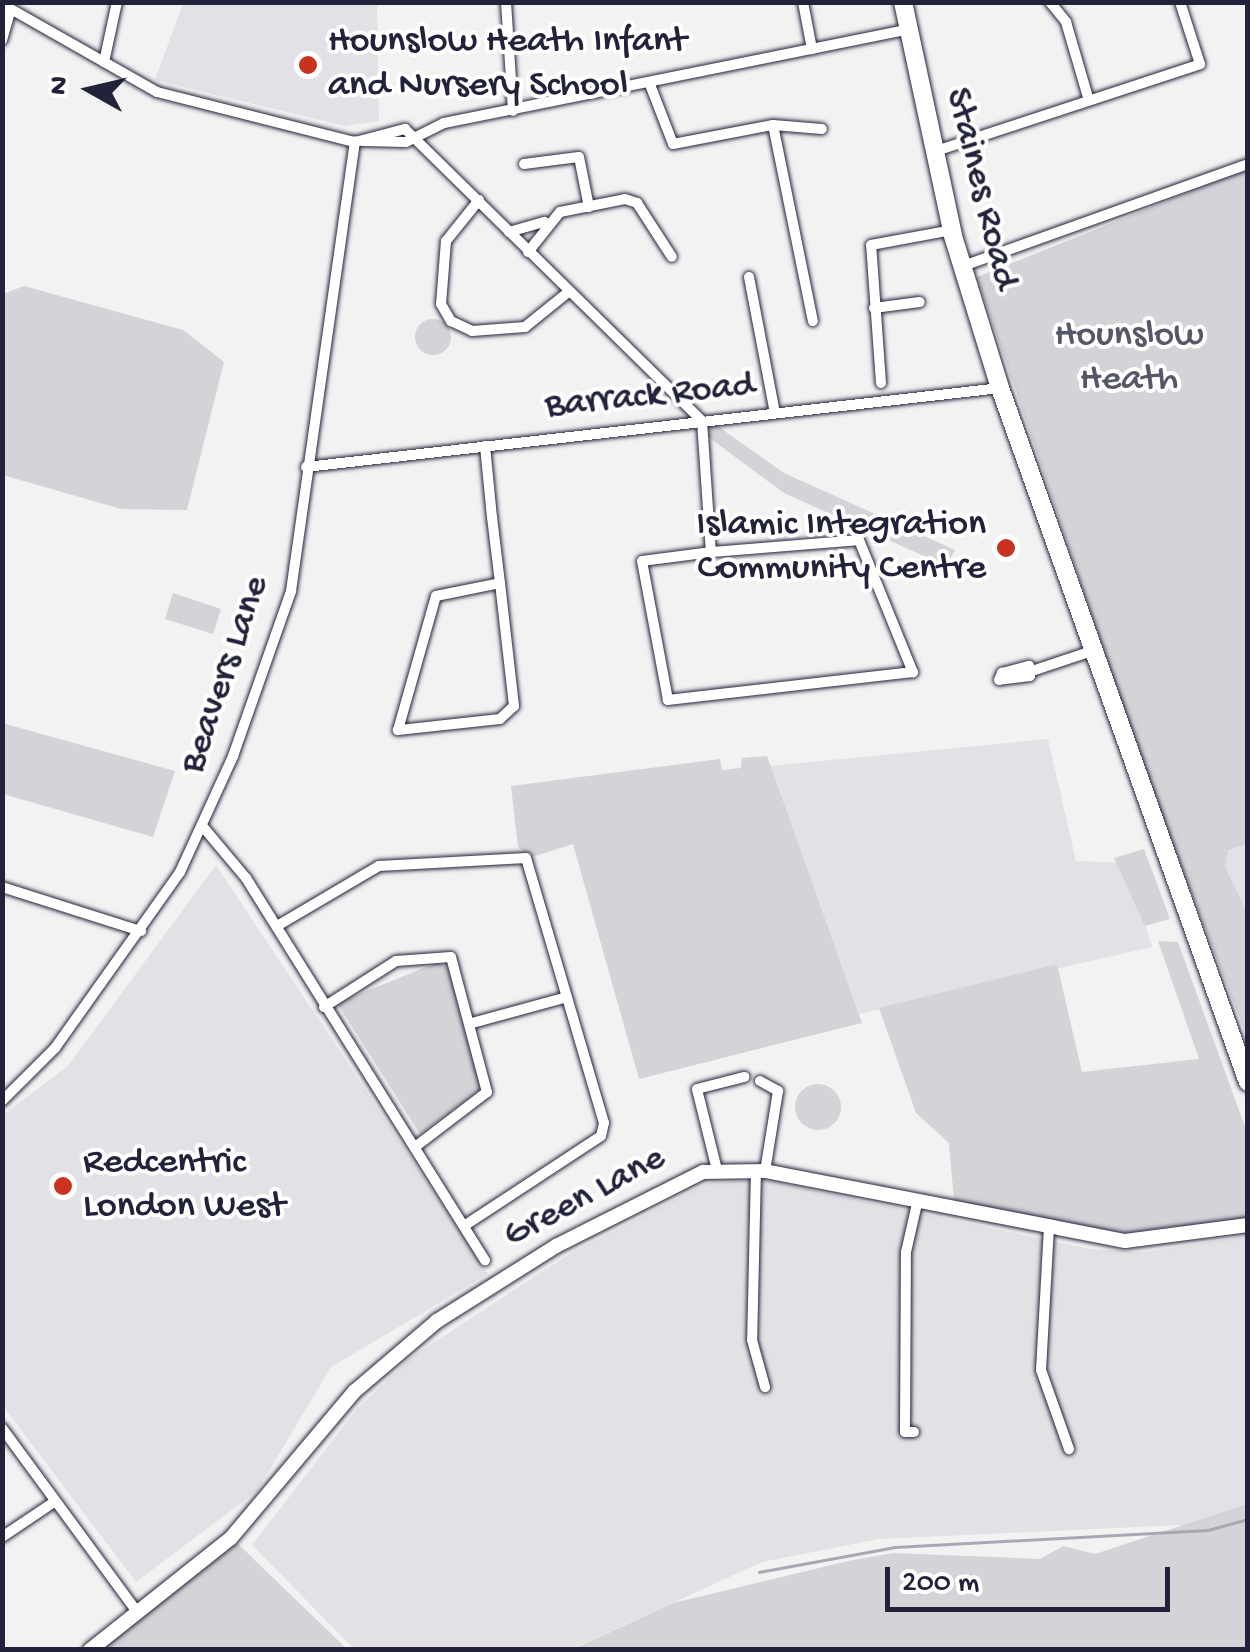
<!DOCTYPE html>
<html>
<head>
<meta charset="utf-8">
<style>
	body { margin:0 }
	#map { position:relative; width:1250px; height:1652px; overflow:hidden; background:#f2f2f3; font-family:"Gochi Hand",sans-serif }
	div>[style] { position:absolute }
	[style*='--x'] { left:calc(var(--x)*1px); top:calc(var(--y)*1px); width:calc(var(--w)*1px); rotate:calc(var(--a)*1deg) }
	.built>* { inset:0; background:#e2e2e6 }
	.green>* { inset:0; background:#d3d3d8 }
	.round { border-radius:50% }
	.stream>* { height:2.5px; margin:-1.25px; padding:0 1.25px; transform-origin:1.25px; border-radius:1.25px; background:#a8a8b2 }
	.roads { filter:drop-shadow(0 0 2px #22223b) drop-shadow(0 0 2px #22223b) }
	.minor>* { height:10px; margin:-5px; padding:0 5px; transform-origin:5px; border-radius:5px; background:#fff }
	.tertiary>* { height:14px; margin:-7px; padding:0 7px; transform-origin:7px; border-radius:7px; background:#fff }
	.primary>* { height:18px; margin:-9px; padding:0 9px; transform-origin:9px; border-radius:9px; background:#fff }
	.dots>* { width:28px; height:28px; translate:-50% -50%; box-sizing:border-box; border:5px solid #fff; border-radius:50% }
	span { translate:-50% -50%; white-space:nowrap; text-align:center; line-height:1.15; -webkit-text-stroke:8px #fff; paint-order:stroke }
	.poi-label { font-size:38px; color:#22223b }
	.left { translate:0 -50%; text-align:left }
	.right { translate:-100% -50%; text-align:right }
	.street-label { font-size:38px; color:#22223b }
	.park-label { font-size:38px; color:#57576a }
	.frame { position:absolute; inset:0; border:5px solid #22223b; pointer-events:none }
	.north { position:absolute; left:40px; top:40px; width:100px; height:100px; -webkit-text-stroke:8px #fff; paint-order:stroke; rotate:278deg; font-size:28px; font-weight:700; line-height:40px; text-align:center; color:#22223b }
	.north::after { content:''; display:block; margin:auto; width:35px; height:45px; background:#22223b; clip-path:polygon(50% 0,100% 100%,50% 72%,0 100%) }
	.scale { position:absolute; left:885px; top:1567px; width:285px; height:45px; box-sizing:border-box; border:5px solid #22223b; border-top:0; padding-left:12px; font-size:30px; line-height:35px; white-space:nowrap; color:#22223b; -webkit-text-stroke:8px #fff; paint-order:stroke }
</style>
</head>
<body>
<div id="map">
	<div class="built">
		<div style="clip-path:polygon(183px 3px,377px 3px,379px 121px,345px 126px,155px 80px)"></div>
		<div style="clip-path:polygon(1048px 739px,1076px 861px,1127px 863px,1152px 947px,859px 1014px,769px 766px)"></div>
		<div style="clip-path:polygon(1247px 844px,1247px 954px,1214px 854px)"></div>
		<div style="clip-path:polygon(216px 865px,488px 1274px,331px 1367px,257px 1491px,136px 1582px,3px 1406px,3px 1115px,68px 1066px)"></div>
		<div style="clip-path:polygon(764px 1180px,1090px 1249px,1144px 1252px,1247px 1236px,1247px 1504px,1202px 1524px,879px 1539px,762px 1562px,570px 1650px,354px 1649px,252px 1545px,356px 1410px,410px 1358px,571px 1253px,707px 1183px)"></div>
	</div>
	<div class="green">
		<div style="clip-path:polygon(1247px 169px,1248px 844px,1228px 850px,1225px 867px,1247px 912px,1247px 1037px,1147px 777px,977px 277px)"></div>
		<div style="clip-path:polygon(24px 286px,183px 330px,224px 362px,187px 510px,121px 509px,3px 475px,3px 294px)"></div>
		<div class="round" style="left:415px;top:319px;width:36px;height:36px"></div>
		<div style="clip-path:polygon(716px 425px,784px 473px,955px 550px,946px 566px,784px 493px,699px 430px)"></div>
		<div style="clip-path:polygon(173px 593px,221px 609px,213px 634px,165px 619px)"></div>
		<div style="clip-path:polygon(2px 723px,175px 771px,153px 837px,3px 794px)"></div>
		<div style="clip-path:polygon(767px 756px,862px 1023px,639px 1079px,573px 844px,532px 857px,518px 847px,511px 786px,720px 759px,722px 770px,741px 768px,742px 758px)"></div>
		<div style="clip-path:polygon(1144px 849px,1170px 919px,1145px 926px,1114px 858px)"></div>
		<div style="clip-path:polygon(1158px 941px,1178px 942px,1247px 1132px,1247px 1219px,1116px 1236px,954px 1201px,949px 1143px,916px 1113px,879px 1008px,1057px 964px,1082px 1072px,1199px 1059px)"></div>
		<div style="clip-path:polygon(436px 963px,448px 967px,482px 1088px,420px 1134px,337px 1003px)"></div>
		<div class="round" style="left:795px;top:1084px;width:46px;height:46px"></div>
		<div style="clip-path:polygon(1247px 1504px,1247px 1649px,574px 1649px,673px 1603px,848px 1561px,893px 1553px,1040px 1559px,1063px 1546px,1095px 1554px)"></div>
		<div style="clip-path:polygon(237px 1543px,347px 1649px,101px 1650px)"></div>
	</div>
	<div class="stream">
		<div style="--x:759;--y:1572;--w:138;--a:-10.4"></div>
		<div style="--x:895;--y:1547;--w:313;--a:-3.1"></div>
		<div style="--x:1208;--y:1530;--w:41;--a:-15.4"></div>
	</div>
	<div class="roads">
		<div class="minor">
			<div style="--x:506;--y:2;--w:109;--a:86.3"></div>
			<div style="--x:803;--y:2;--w:48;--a:79.2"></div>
			<div style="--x:1050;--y:2;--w:26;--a:51"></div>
			<div style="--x:1066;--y:22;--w:78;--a:73.7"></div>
			<div style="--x:2;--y:4;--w:178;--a:29.6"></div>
			<div style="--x:157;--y:92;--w:204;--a:14.2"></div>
			<div style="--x:355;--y:142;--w:52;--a:-14.6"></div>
			<div style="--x:405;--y:129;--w:417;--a:44.5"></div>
			<div style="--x:2;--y:40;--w:32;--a:-74"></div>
			<div style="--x:104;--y:62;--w:61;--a:-77.8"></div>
			<div style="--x:649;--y:82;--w:66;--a:68.8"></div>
			<div style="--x:673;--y:144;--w:102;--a:-10.8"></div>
			<div style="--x:773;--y:125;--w:49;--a:4.7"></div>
			<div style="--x:773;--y:125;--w:200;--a:78.5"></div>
			<div style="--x:363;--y:141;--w:43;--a:1.3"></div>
			<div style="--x:406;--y:142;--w:42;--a:-26.6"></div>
			<div style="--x:444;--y:123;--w:474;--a:-11.4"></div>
			<div style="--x:936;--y:151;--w:278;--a:-18.2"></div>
			<div style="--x:1200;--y:64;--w:65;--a:-107.9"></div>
			<div style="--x:524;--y:164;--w:55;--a:-7.3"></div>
			<div style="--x:579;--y:157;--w:51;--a:78.7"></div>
			<div style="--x:479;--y:200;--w:53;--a:128.8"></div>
			<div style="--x:446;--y:241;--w:63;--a:94.5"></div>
			<div style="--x:441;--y:304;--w:20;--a:60"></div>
			<div style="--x:451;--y:321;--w:23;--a:25"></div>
			<div style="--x:472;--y:331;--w:53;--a:-4.3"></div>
			<div style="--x:525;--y:327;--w:54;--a:-39"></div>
			<div style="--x:509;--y:232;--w:37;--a:-16"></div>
			<div style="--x:528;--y:252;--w:51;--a:-51.3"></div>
			<div style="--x:560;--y:212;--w:66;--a:-11.3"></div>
			<div style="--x:625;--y:199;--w:13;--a:18"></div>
			<div style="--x:637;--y:203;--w:64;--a:57.1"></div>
			<div style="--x:966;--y:265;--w:300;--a:-19.7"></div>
			<div style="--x:749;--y:277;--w:138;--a:79.2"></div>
			<div style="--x:874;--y:308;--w:46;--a:-7.4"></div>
			<div style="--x:881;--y:383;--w:138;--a:-94.1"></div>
			<div style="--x:871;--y:245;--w:82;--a:-10.5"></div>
			<div style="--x:702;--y:421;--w:131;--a:86.1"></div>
			<div style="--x:711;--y:552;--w:148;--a:-4.6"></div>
			<div style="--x:859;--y:540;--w:143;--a:67.8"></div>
			<div style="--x:913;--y:672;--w:247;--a:173.5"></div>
			<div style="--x:668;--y:700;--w:141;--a:-100.6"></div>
			<div style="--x:642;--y:561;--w:70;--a:-7.4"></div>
			<div style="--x:485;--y:446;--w:71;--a:84.4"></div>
			<div style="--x:492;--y:517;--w:66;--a:83.1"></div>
			<div style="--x:500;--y:583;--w:124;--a:83.5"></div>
			<div style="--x:514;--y:706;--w:19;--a:137"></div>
			<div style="--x:500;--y:719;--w:103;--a:173.8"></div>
			<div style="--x:398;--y:730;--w:139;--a:-74.2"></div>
			<div style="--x:436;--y:596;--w:65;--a:-11.5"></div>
			<div style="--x:306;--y:467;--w:698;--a:-6.49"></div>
			<div style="--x:1029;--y:666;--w:10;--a:84"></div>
			<div style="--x:1030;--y:676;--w:31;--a:173"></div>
			<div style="--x:999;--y:680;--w:8;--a:-67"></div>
			<div style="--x:1002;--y:673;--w:28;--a:-15"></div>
			<div style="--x:1035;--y:670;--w:60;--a:-18.4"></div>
			<div style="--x:204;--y:828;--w:65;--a:50"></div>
			<div style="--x:246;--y:878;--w:451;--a:58"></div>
			<div style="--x:2;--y:887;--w:146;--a:17.6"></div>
			<div style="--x:277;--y:926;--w:118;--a:-30.5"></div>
			<div style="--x:379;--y:866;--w:147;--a:-3.1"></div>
			<div style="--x:526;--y:858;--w:276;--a:73.6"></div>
			<div style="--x:604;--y:1123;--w:13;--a:103"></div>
			<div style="--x:601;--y:1136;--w:164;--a:146.7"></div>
			<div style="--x:324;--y:1007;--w:85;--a:-32.6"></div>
			<div style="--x:396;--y:961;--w:55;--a:-4.2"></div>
			<div style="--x:451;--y:957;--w:140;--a:75.1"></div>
			<div style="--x:487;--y:1092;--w:91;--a:142.6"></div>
			<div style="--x:472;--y:1023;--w:98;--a:-15.3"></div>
			<div style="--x:760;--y:1081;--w:21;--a:29"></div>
			<div style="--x:778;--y:1091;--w:81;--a:99.2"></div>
			<div style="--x:2;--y:1101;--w:75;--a:-45"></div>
			<div style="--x:55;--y:1048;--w:216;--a:-54.6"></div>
			<div style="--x:180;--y:872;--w:128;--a:-65.4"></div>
			<div style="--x:233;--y:756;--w:175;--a:-70.6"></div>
			<div style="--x:291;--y:591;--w:454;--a:-81.9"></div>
			<div style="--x:717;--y:1170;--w:83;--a:-103.9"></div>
			<div style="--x:697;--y:1089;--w:49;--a:-14.3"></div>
			<div style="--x:756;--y:1170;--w:170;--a:91.3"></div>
			<div style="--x:752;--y:1340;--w:49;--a:74.5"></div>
			<div style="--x:1049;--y:1227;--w:143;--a:93.2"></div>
			<div style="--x:1041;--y:1370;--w:84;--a:70.5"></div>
			<div style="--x:2;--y:1428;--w:228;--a:53.7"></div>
			<div style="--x:914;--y:1432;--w:9;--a:180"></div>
			<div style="--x:905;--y:1432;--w:180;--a:-89.7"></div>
			<div style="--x:906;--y:1252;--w:54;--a:-77.2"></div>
			<div style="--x:2;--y:1537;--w:63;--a:-33.9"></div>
		</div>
		<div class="tertiary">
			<div style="--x:90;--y:1650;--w:180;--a:-38.5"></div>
			<div style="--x:231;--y:1538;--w:192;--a:-49.9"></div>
			<div style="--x:355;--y:1391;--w:108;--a:-40.5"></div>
			<div style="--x:437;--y:1321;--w:141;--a:-32.2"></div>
			<div style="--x:556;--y:1246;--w:165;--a:-26.7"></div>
			<div style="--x:703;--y:1172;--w:62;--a:-0.9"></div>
			<div style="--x:765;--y:1171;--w:367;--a:11"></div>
			<div style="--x:1125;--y:1241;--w:124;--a:-7.4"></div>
		</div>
		<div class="primary">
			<div style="--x:903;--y:2;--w:239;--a:77.9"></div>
			<div style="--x:953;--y:236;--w:159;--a:72.8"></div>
			<div style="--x:1000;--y:388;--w:737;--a:70.34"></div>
		</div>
	</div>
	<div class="dots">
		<div style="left:308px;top:65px;background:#c8321e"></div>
		<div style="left:1006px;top:548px;background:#c8321e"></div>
		<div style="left:63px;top:1186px;background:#c8321e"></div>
	</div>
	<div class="poi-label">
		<span class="left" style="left:328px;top:65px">Hounslow Heath Infant<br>and Nursery School</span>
		<span class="right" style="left:986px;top:548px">Islamic Integration<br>Community Centre</span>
		<span class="left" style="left:83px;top:1186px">Redcentric<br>London West</span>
	</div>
	<div class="street-label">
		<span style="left:980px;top:189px;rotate:76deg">Staines Road</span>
		<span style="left:650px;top:397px;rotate:-6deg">Barrack Road</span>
		<span style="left:226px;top:675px;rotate:-71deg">Beavers Lane</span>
		<span style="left:585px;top:1198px;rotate:-28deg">Green Lane</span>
	</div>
	<div class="park-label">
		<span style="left:1129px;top:359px">Hounslow<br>Heath</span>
	</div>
	<div class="frame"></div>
	<div class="north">N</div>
	<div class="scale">200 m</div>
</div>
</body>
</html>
